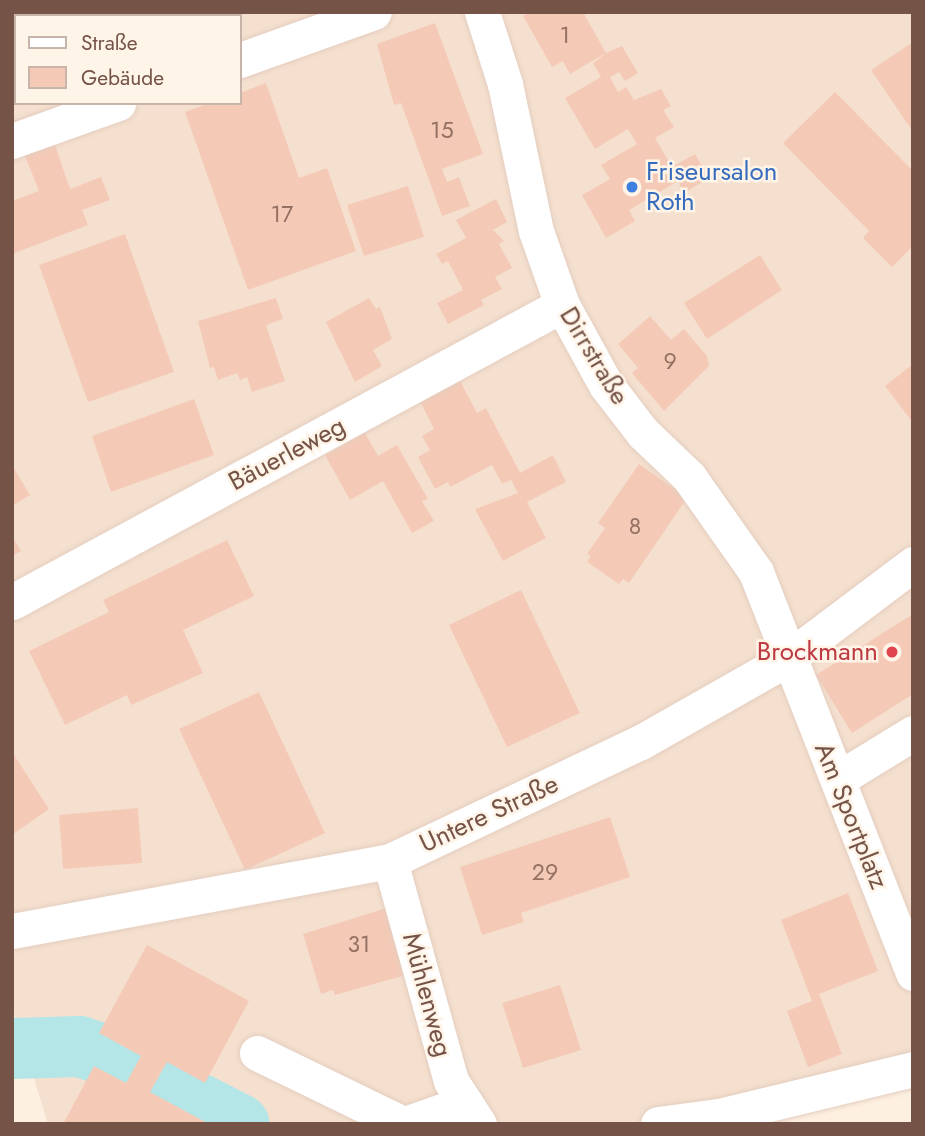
<!DOCTYPE html>
<html>
<head>
<meta charset="utf-8">
<style>
	body { margin:0 }
	#map { position:relative; width:925px; height:1136px; overflow:hidden; background:#fdf0e1; font-family:Jost,sans-serif }
	div>[style] { position:absolute }
	[style*='--x'] { left:calc(var(--x)*1px); top:calc(var(--y)*1px); width:calc(var(--w)*1px); rotate:calc(var(--a)*1deg) }
	.residential>* { inset:0; background:#f5e0cf }
	.river>* { height:61px; margin:-30.5px; padding:0 30.5px; transform-origin:30.5px; border-radius:30.5px; background:#b4e5e7 }
	.building>* { inset:0; background:#f4cab7 }
	.roads { filter:drop-shadow(0 0 2px #e4cdbf) drop-shadow(0 0 2px #e4cdbf) }
	.minor>* { height:35px; margin:-17.5px; padding:0 17.5px; transform-origin:17.5px; border-radius:17.5px; background:#fff }
	.dots>* { width:19px; height:19px; translate:-50% -50%; box-sizing:border-box; border:4px solid #fff4e8; border-radius:50% }
	span { translate:-50% -50%; white-space:nowrap; text-align:center; line-height:1.15; -webkit-text-stroke:5px #fff4e8; paint-order:stroke }
	.number-label { font-size:23px; color:#957163 }
	.number-label span { -webkit-text-stroke-width:0 }
	.shop-label { font-size:26px; color:#366cbe }
	.left { translate:0 -50%; text-align:left }
	.street-label { font-size:26px; color:#755347 }
	.health-label { font-size:26px; color:#be3a42 }
	.right { translate:-100% -50%; text-align:right }
	.frame { position:absolute; inset:0; border:14px solid #755347; pointer-events:none }
	.legend { position:absolute; left:14px; top:14px; width:228px; height:91px; box-sizing:border-box; background:#fff4e8; border:2px solid #c8b4a8; margin:0; padding:9px 12px; list-style:none; font-size:21px; color:#755347 }
	.legend li { display:flex; align-items:center; gap:14px; height:35px }
	.legend b { width:35px; border:2px solid #c8b4a8 }
</style>
</head>
<body>
<div id="map">
	<div class="residential">
		<div style="clip-path:polygon(evenodd,12px 12px,913px 12px,913px 1087px,683px 1124px,48px 1124px,12px 1007px,12px 12px,16px 16px,240px 16px,240px 103px,16px 103px,16px 16px)"></div>
	</div>
	<div class="river">
		<div style="--x:12;--y:1048;--w:67;--a:-1.7"></div>
		<div style="--x:79;--y:1046;--w:20;--a:18"></div>
		<div style="--x:98;--y:1052;--w:158;--a:27.1"></div>
	</div>
	<div class="building">
		<div style="clip-path:polygon(12px 12px,191px 12px,191px 13px,16px 16px,12px 62px)"></div>
		<div style="clip-path:polygon(530px 12px,583px 12px,606px 53px,622px 46px,638px 73px,625px 81px,619px 72px,610px 77px,618px 92px,626px 87px,634px 100px,661px 89px,671px 106px,663px 110px,674px 127px,655px 138px,672px 167px,695px 154px,709px 178px,684px 193px,678px 181px,629px 210px,635px 221px,606px 238px,582px 195px,610px 179px,601px 165px,637px 144px,628px 129px,595px 149px,565px 98px,601px 77px,593px 63px,606px 53px,570px 74px,563px 61px,552px 67px,523px 16px)"></div>
		<div style="clip-path:polygon(435px 23px,483px 154px,442px 169px,447px 182px,459px 177px,470px 206px,442px 216px,401px 103px,394px 105px,377px 44px)"></div>
		<div style="clip-path:polygon(913px 42px,913px 132px,871px 70px)"></div>
		<div style="clip-path:polygon(266px 83px,299px 178px,327px 168px,356px 251px,248px 290px,185px 112px,210px 103px,240px 103px,240px 93px)"></div>
		<div style="clip-path:polygon(835px 92px,913px 171px,913px 246px,892px 267px,863px 238px,869px 231px,783px 143px)"></div>
		<div style="clip-path:polygon(55px 145px,70px 189px,101px 177px,110px 200px,82px 210px,88px 225px,12px 254px,12px 201px,39px 191px,25px 156px)"></div>
		<div style="clip-path:polygon(408px 186px,424px 237px,364px 256px,347px 205px)"></div>
		<div style="clip-path:polygon(496px 199px,507px 222px,493px 230px,504px 241px,499px 244px,512px 268px,495px 277px,502px 289px,481px 300px,484px 305px,448px 324px,437px 303px,463px 290px,448px 261px,442px 264px,436px 254px,466px 238px,456px 220px)"></div>
		<div style="clip-path:polygon(125px 234px,174px 372px,88px 402px,39px 265px)"></div>
		<div style="clip-path:polygon(760px 255px,782px 290px,707px 339px,684px 303px)"></div>
		<div style="clip-path:polygon(276px 298px,283px 319px,266px 325px,285px 381px,252px 392px,247px 377px,240px 380px,237px 373px,218px 380px,214px 367px,210px 368px,198px 321px)"></div>
		<div style="clip-path:polygon(369px 298px,376px 309px,380px 307px,392px 339px,373px 350px,382px 366px,355px 382px,326px 322px)"></div>
		<div style="clip-path:polygon(650px 316px,671px 340px,684px 329px,707px 356px,709px 366px,664px 411px,632px 373px,638px 368px,618px 344px)"></div>
		<div style="clip-path:polygon(913px 364px,913px 423px,885px 386px)"></div>
		<div style="clip-path:polygon(457px 375px,477px 413px,486px 408px,520px 473px,553px 455px,566px 482px,527px 502px,546px 538px,503px 561px,475px 509px,518px 493px,511px 480px,502px 484px,492px 465px,450px 487px,448px 482px,435px 489px,418px 457px,430px 450px,422px 436px,434px 429px,417px 395px)"></div>
		<div style="clip-path:polygon(194px 399px,214px 455px,111px 492px,92px 436px)"></div>
		<div style="clip-path:polygon(365px 433px,378px 456px,397px 445px,428px 499px,422px 501px,434px 521px,412px 533px,383px 481px,350px 500px,325px 455px)"></div>
		<div style="clip-path:polygon(639px 464px,687px 498px,629px 583px,623px 579px,619px 584px,587px 562px,591px 556px,587px 554px,605px 528px,598px 523px)"></div>
		<div style="clip-path:polygon(12px 465px,30px 495px,12px 506px)"></div>
		<div style="clip-path:polygon(12px 536px,21px 551px,12px 556px)"></div>
		<div style="clip-path:polygon(227px 540px,254px 596px,183px 630px,203px 673px,131px 705px,127px 695px,65px 725px,29px 651px,109px 612px,103px 600px)"></div>
		<div style="clip-path:polygon(521px 590px,580px 713px,507px 747px,449px 625px)"></div>
		<div style="clip-path:polygon(913px 614px,913px 694px,852px 733px,816px 675px)"></div>
		<div style="clip-path:polygon(259px 692px,325px 833px,245px 870px,179px 729px)"></div>
		<div style="clip-path:polygon(14px 755px,49px 809px,12px 835px,12px 756px)"></div>
		<div style="clip-path:polygon(138px 808px,142px 863px,63px 869px,59px 815px)"></div>
		<div style="clip-path:polygon(610px 817px,630px 877px,521px 913px,524px 922px,482px 935px,460px 867px)"></div>
		<div style="clip-path:polygon(848px 893px,878px 971px,819px 994px,842px 1054px,808px 1067px,787px 1011px,812px 1001px,781px 920px)"></div>
		<div style="clip-path:polygon(387px 908px,420px 971px,335px 995px,333px 990px,321px 994px,303px 934px)"></div>
		<div style="clip-path:polygon(147px 945px,249px 1001px,205px 1083px,167px 1062px,150px 1092px,209px 1124px,63px 1124px,94px 1066px,126px 1083px,141px 1056px,99px 1033px)"></div>
		<div style="clip-path:polygon(560px 985px,581px 1050px,523px 1068px,502px 1003px)"></div>
	</div>
	<div class="roads">
		<div class="minor">
			<div style="--x:482;--y:12;--w:76;--a:72.3"></div>
			<div style="--x:505;--y:84;--w:150;--a:78.1"></div>
			<div style="--x:536;--y:231;--w:78;--a:70.6"></div>
			<div style="--x:562;--y:305;--w:91;--a:61.2"></div>
			<div style="--x:606;--y:385;--w:61;--a:52.4"></div>
			<div style="--x:643;--y:433;--w:64;--a:43.7"></div>
			<div style="--x:689;--y:477;--w:116;--a:54.8"></div>
			<div style="--x:756;--y:572;--w:431;--a:68.6"></div>
			<div style="--x:240;--y:60;--w:142;--a:-19.7"></div>
			<div style="--x:12;--y:141;--w:113;--a:-19.7"></div>
			<div style="--x:12;--y:602;--w:625;--a:-28.37"></div>
			<div style="--x:838;--y:779;--w:88;--a:-31.5"></div>
			<div style="--x:390;--y:861;--w:228;--a:74.5"></div>
			<div style="--x:451;--y:1081;--w:51;--a:56.9"></div>
			<div style="--x:12;--y:931;--w:384;--a:-10.5"></div>
			<div style="--x:390;--y:861;--w:278;--a:-25.4"></div>
			<div style="--x:641;--y:742;--w:168;--a:-29.6"></div>
			<div style="--x:787;--y:659;--w:158;--a:-37"></div>
			<div style="--x:257;--y:1053;--w:162;--a:25.9"></div>
			<div style="--x:405;--y:1124;--w:64;--a:-19.3"></div>
			<div style="--x:658;--y:1124;--w:62;--a:-7.5"></div>
			<div style="--x:719;--y:1116;--w:200;--a:-13.6"></div>
		</div>
	</div>
	<div class="dots">
		<div style="left:632px;top:187px;background:#3f7fe0"></div>
		<div style="left:892px;top:652px;background:#e0444e"></div>
	</div>
	<div class="number-label">
		<span style="left:565px;top:35px">1</span>
		<span style="left:442px;top:130px">15</span>
		<span style="left:282px;top:214px">17</span>
		<span style="left:670px;top:361px">9</span>
		<span style="left:635px;top:526px">8</span>
		<span style="left:545px;top:872px">29</span>
		<span style="left:359px;top:944px">31</span>
	</div>
	<div class="shop-label">
		<span class="left" style="left:646px;top:187px">Friseursalon<br>Roth</span>
	</div>
	<div class="street-label">
		<span style="left:594px;top:356px;rotate:59deg">Dirrstraße</span>
		<span style="left:287px;top:454px;rotate:-28deg">Bäuerleweg</span>
		<span style="left:489px;top:814px;rotate:-25deg">Untere Straße</span>
		<span style="left:851px;top:816px;rotate:68deg">Am Sportplatz</span>
		<span style="left:427px;top:995px;rotate:75deg">Mühlenweg</span>
	</div>
	<div class="health-label">
		<span class="right" style="left:878px;top:652px">Brockmann</span>
	</div>
	<div class="frame"></div>
	<ul class="legend">
	<li><b style="height:9px;background:#fff"></b>Straße</li>
	<li><b style="height:19px;background:#f4cab7"></b>Gebäude</li>
	</ul>
</div>
</body>
</html>
